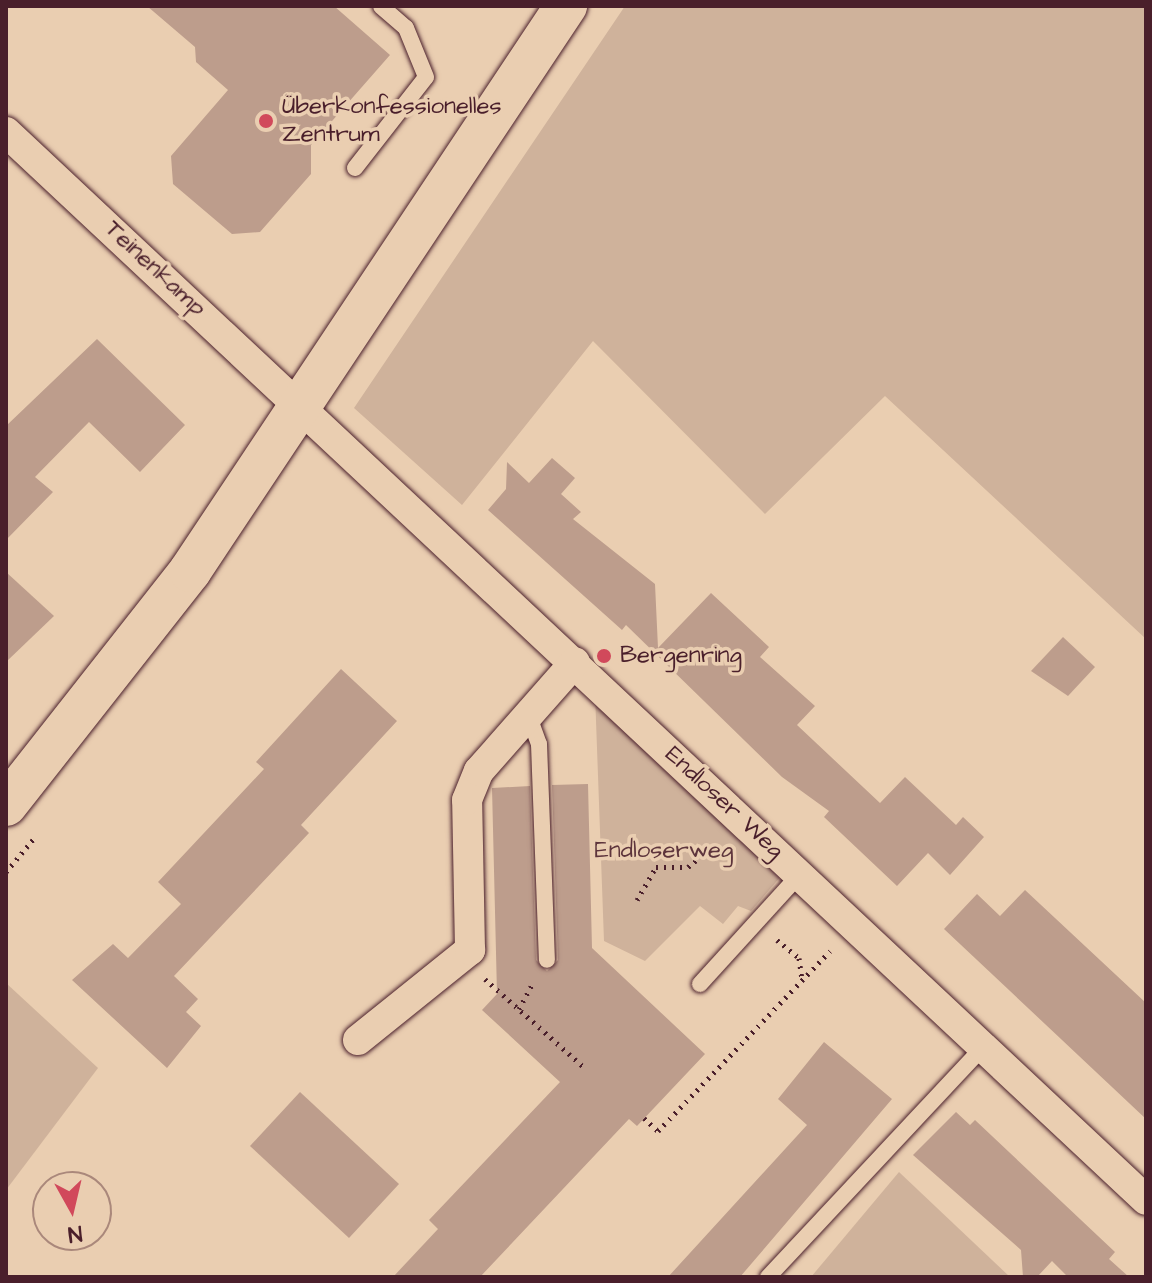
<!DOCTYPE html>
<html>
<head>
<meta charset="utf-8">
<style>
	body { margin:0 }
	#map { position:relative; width:1152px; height:1283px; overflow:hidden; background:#eaceb1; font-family:"Architects Daughter",sans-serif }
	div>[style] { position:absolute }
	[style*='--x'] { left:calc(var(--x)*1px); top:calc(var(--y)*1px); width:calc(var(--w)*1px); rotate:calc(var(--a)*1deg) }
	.green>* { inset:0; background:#cfb29b }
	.building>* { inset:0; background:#bd9d8c }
	.path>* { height:5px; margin-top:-2.5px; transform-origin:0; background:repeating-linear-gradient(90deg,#4a1f2b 0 2px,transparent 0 8px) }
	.roads { filter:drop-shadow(0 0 2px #4a1f2b) drop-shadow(0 0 2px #4a1f2b) }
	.lane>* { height:16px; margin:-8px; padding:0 8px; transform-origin:8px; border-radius:8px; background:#eaceb1 }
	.street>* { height:30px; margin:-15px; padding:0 15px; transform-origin:15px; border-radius:15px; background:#eaceb1 }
	.secondary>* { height:42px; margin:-21px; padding:0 21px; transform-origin:21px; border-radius:21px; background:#eaceb1 }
	.dots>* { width:22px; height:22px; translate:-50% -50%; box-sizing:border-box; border:4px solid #eaceb1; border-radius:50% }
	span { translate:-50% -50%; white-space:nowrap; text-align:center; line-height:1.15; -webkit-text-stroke:7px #eaceb1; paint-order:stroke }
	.poi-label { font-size:24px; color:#4a1f2b }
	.left { translate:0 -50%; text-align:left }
	.street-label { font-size:24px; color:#4a1f2b }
	.park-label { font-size:24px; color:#5e353c }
	.frame { position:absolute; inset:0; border:8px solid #4a1f2b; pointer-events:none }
	.north { position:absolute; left:32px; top:1171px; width:80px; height:80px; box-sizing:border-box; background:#eaceb1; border:2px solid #aa887b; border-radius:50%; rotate:172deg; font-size:22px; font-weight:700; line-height:32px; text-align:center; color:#4a1f2b }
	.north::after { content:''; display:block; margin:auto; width:28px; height:36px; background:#d1495b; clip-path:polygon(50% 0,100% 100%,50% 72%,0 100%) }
</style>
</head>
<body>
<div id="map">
	<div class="green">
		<div style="clip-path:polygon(625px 6px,1146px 6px,1146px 639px,885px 396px,765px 514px,593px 341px,462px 505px,354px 408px)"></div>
		<div style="clip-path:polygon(595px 693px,782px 875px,751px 911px,738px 906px,723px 924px,700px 906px,645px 961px,604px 941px)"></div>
		<div style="clip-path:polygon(6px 983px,98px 1068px,6px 1190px)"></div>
		<div style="clip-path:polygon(899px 1172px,1010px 1277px,811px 1277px)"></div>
	</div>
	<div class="building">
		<div style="clip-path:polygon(147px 6px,334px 6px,390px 55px,311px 145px,311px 174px,260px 232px,232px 234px,173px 184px,171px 156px,228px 90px,196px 62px,195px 47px)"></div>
		<div style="clip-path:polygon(97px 339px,185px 425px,140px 472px,89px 422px,35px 477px,53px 492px,6px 540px,6px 426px)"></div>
		<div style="clip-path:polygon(552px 458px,575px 478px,561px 494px,581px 512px,573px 519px,655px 584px,658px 648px,711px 593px,769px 647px,760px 657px,815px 706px,797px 725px,880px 803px,905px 777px,956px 825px,963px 817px,984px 837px,950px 875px,928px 853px,897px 886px,824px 817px,829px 811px,782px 777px,626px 625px,622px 630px,488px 510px,506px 489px,507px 462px,529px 483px)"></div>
		<div style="clip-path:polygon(6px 572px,54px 616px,6px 662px)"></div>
		<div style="clip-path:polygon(1063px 637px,1095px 667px,1068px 696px,1031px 671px)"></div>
		<div style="clip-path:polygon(341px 669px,397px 721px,301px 825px,309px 833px,174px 976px,198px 999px,186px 1012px,201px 1026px,167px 1068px,72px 980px,113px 944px,128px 958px,181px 904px,158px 882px,264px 769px,256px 762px)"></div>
		<div style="clip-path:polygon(588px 784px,592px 948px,705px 1054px,637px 1126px,629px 1119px,480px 1277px,393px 1277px,438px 1229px,429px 1220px,560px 1082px,482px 1010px,497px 994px,492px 788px,530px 786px,536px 960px,547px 971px,558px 960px,552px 785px)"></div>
		<div style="clip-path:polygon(1025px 890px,1146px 1003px,1146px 1119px,944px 929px,977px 894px,1000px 916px)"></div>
		<div style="clip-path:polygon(824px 1042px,892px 1099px,740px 1277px,668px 1277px,807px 1125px,778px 1099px)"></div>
		<div style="clip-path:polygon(300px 1092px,399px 1184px,349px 1238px,250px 1146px)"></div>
		<div style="clip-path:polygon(956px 1112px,970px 1125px,975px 1120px,1115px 1252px,1109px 1259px,1129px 1277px,1068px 1277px,1052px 1261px,1037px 1277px,1023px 1277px,1021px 1250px,913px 1155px)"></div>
	</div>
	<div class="path">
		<div style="--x:6;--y:872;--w:47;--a:-50.2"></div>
		<div style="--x:637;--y:900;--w:38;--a:-60"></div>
		<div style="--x:656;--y:867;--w:32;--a:0"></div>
		<div style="--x:688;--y:867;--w:39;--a:-40"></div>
		<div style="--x:777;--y:940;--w:28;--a:39"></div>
		<div style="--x:799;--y:958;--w:21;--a:82"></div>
		<div style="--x:485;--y:979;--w:135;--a:41.7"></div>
		<div style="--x:519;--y:1009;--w:30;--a:-62"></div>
		<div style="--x:644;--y:1118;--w:19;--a:43"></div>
		<div style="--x:658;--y:1131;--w:249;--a:-46.3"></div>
	</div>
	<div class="roads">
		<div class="lane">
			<div style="--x:355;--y:168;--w:115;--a:-52"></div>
			<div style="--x:426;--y:77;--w:53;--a:-112.2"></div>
			<div style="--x:406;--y:28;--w:33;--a:-139"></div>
			<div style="--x:528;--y:714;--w:32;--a:70"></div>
			<div style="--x:539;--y:744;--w:216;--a:87.9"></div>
			<div style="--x:700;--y:984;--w:149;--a:-47.7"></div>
			<div style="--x:768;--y:1277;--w:315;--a:-46.9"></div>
		</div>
		<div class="street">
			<div style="--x:6;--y:132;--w:1562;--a:43.13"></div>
			<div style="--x:358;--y:1040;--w:144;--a:-38.8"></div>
			<div style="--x:470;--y:950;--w:150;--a:-91.1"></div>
			<div style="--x:467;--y:800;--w:31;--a:-68"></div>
			<div style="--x:479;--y:771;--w:145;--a:-48.6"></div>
		</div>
		<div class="secondary">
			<div style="--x:6;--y:805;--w:298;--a:-51.8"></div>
			<div style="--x:190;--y:571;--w:679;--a:-56.36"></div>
		</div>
	</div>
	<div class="dots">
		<div style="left:266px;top:121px;background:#d1495b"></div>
		<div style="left:604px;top:656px;background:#d1495b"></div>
	</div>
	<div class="poi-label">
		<span class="left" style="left:282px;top:121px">Überkonfessionelles<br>Zentrum</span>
		<span class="left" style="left:620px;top:656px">Bergenring</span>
	</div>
	<div class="street-label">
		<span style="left:155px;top:269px;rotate:43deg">Teinenkamp</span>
		<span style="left:724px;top:803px;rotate:43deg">Endloser Weg</span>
	</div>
	<div class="park-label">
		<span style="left:664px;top:851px">Endloserweg</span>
	</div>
	<div class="frame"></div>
	<div class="north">N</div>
</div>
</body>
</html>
